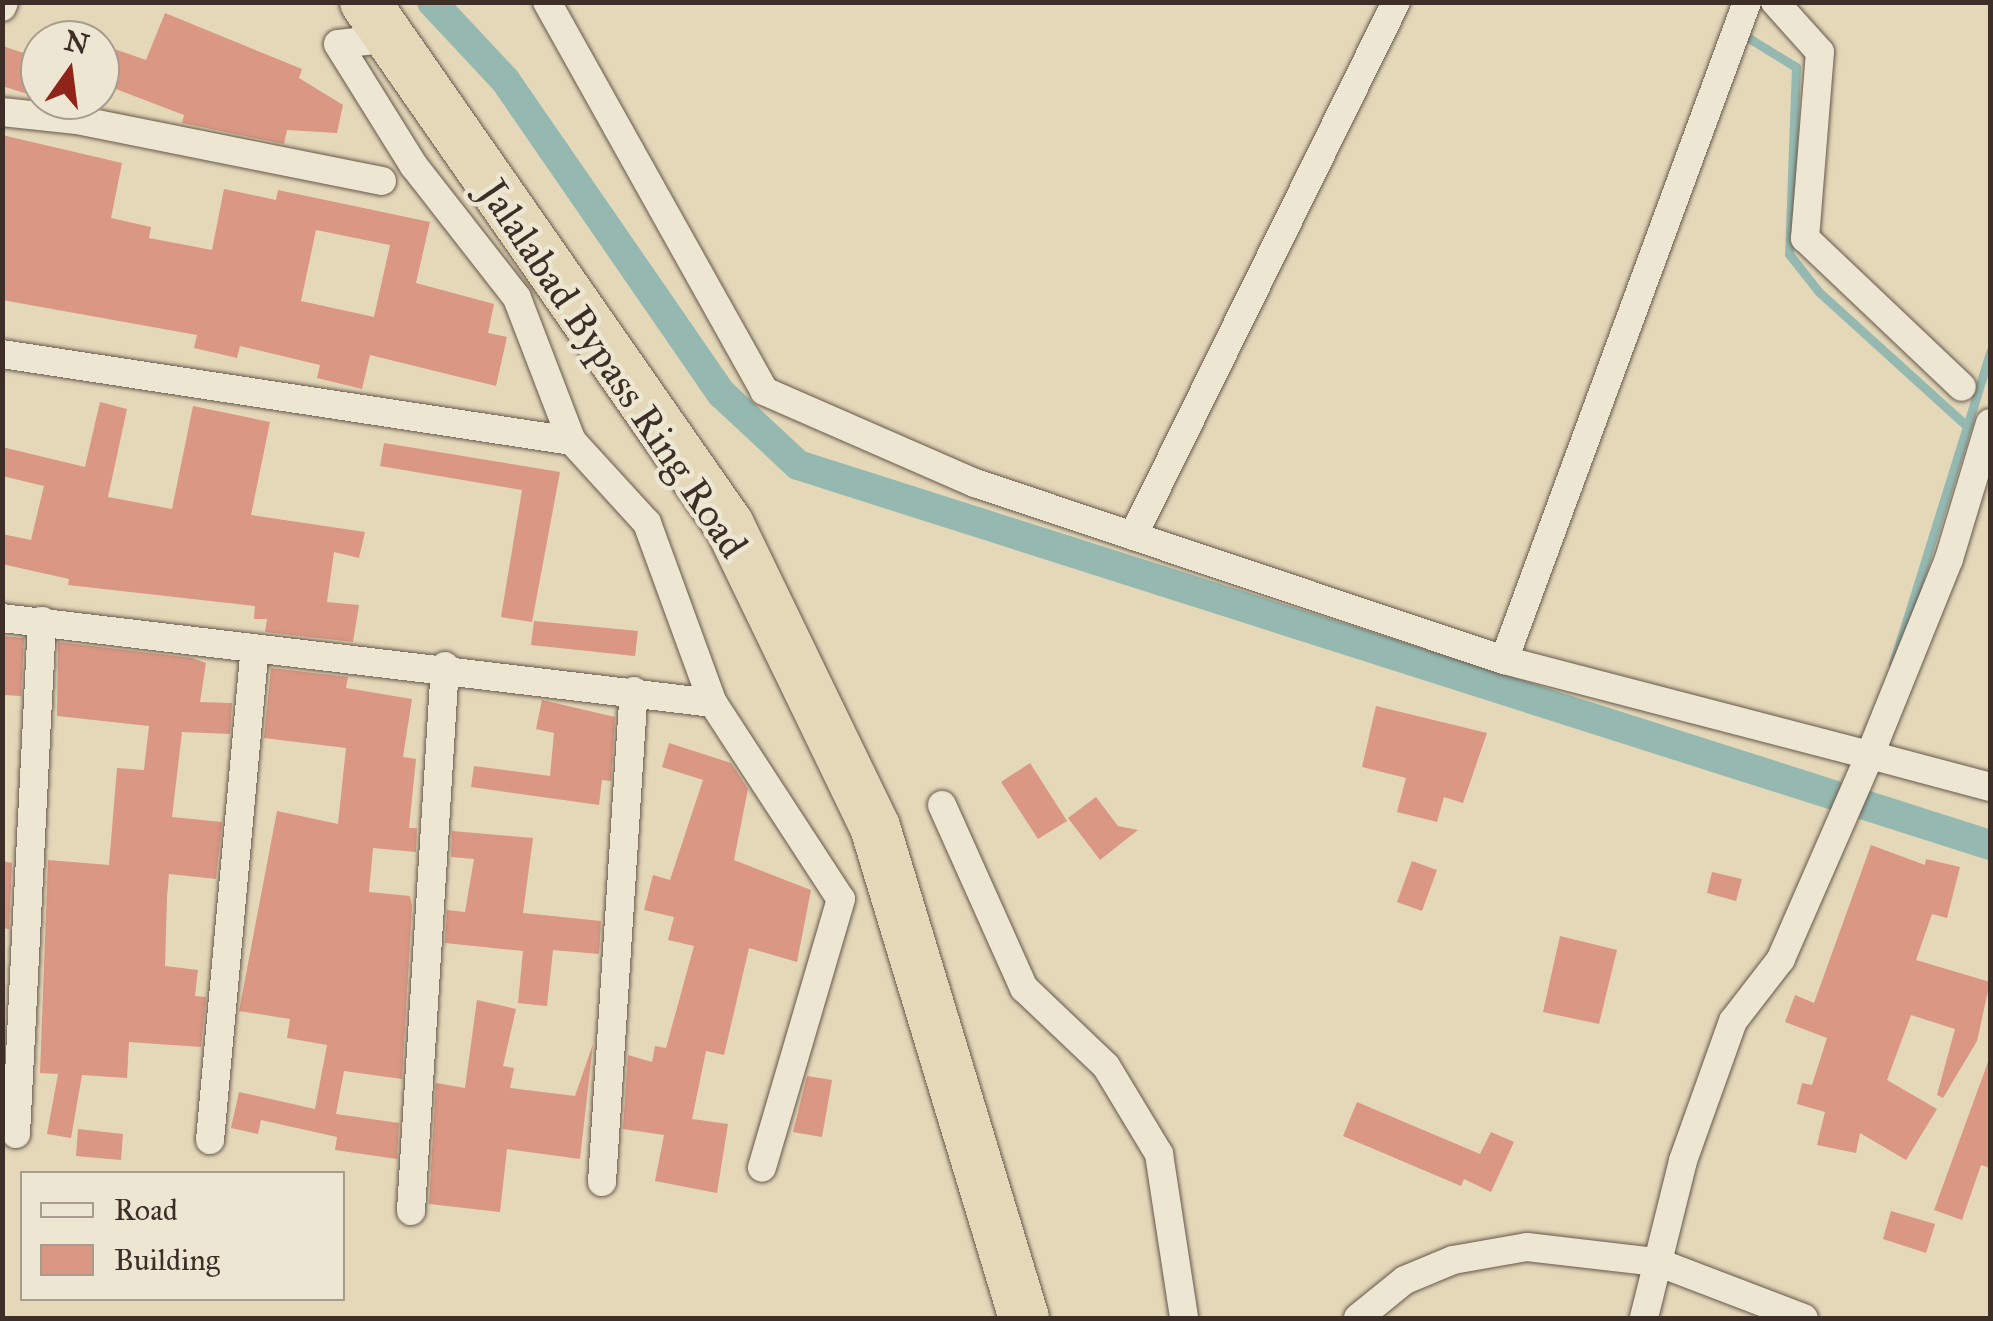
<!DOCTYPE html>
<html>
<head>
<meta charset="utf-8">
<style>
	body { margin:0 }
	#map { position:relative; width:1993px; height:1321px; overflow:hidden; background:#e4d8b9; font-family:"IM FELL Great Primer",serif }
	div>[style] { position:absolute }
	[style*='--x'] { left:calc(var(--x)*1px); top:calc(var(--y)*1px); width:calc(var(--w)*1px); rotate:calc(var(--a)*1deg) }
	.stream>* { height:9px; margin:-4.5px; padding:0 4.5px; transform-origin:4.5px; border-radius:4.5px; background:#95b9b1 }
	.canal>* { height:30px; margin:-15px; padding:0 15px; transform-origin:15px; border-radius:15px; background:#95b9b1 }
	.building>* { inset:0; background:#da9783 }
	.roads { filter:drop-shadow(0 0 2px #67584c) drop-shadow(0 0 2px #67584c) }
	.street>* { height:28px; margin:-14px; padding:0 14px; transform-origin:14px; border-radius:14px; background:#ede6d2 }
	.highway>* { height:50px; margin:-25px; padding:0 25px; transform-origin:25px; border-radius:25px; background:#e4d8b9 }
	span { translate:-50% -50%; white-space:nowrap; text-align:center; line-height:1.15; -webkit-text-stroke:9px #ede6d2; paint-order:stroke }
	.street-label { font-size:40px; color:#3d2e28 }
	.frame { position:absolute; inset:0; border:5px solid #3d2e28; pointer-events:none }
	.legend { position:absolute; left:20px; top:1171px; width:325px; height:130px; box-sizing:border-box; background:#ede6d2; border:2px solid #a79c8e; margin:0; padding:12px 18px; list-style:none; font-size:30px; color:#3d2e28 }
	.legend li { display:flex; align-items:center; gap:20px; height:50px }
	.legend b { width:50px; border:2px solid #a79c8e }
	.north { position:absolute; left:20px; top:20px; width:100px; height:100px; box-sizing:border-box; background:#ede6d2; border:2px solid #a79c8e; border-radius:50%; rotate:14deg; font-size:28px; font-weight:700; line-height:40px; text-align:center; color:#3d2e28 }
	.north::after { content:''; display:block; margin:auto; width:35px; height:45px; background:#8f2418; clip-path:polygon(50% 0,100% 100%,50% 72%,0 100%) }
</style>
</head>
<body>
<div id="map">
	<div class="stream">
		<div style="--x:1739;--y:32;--w:67;--a:31.6"></div>
		<div style="--x:1796;--y:67;--w:187;--a:92.1"></div>
		<div style="--x:1789;--y:254;--w:48;--a:51.7"></div>
		<div style="--x:1819;--y:292;--w:200;--a:42.2"></div>
		<div style="--x:1893;--y:664;--w:327;--a:-72.7"></div>
	</div>
	<div class="canal">
		<div style="--x:432;--y:2;--w:107;--a:46.9"></div>
		<div style="--x:505;--y:80;--w:382;--a:55.4"></div>
		<div style="--x:722;--y:394;--w:104;--a:43.1"></div>
		<div style="--x:798;--y:465;--w:1251;--a:17.68"></div>
	</div>
	<div class="building">
		<div style="clip-path:polygon(165px 13px,302px 69px,299px 78px,343px 105px,337px 133px,287px 130px,284px 144px,182px 123px,184px 115px,100px 83px,100px 44px,146px 60px)"></div>
		<div style="clip-path:polygon(2px 46px,40px 58px,40px 98px,2px 86px)"></div>
		<div style="clip-path:polygon(evenodd,2px 135px,122px 163px,111px 218px,151px 227px,149px 238px,212px 250px,224px 189px,276px 200px,278px 190px,430px 222px,416px 283px,494px 304px,488px 333px,507px 337px,496px 386px,370px 355px,362px 389px,317px 378px,320px 365px,240px 346px,237px 358px,194px 348px,197px 335px,2px 300px,2px 135px,316px 230px,390px 245px,374px 317px,301px 301px,316px 230px)"></div>
		<div style="clip-path:polygon(100px 402px,127px 409px,108px 497px,172px 509px,193px 406px,270px 422px,251px 515px,365px 532px,359px 558px,334px 552px,327px 602px,359px 605px,353px 642px,265px 632px,267px 619px,254px 619px,255px 606px,68px 585px,69px 579px,2px 564px,2px 534px,31px 540px,44px 486px,2px 476px,2px 447px,85px 467px)"></div>
		<div style="clip-path:polygon(384px 443px,560px 472px,532px 622px,501px 617px,522px 490px,380px 466px)"></div>
		<div style="clip-path:polygon(534px 621px,638px 631px,635px 656px,531px 645px)"></div>
		<div style="clip-path:polygon(2px 636px,24px 638px,21px 696px,4px 695px)"></div>
		<div style="clip-path:polygon(58px 642px,192px 658px,206px 663px,200px 702px,232px 703px,230px 734px,182px 732px,172px 817px,222px 822px,216px 879px,169px 874px,167px 897px,165px 966px,198px 970px,195px 996px,206px 997px,201px 1047px,129px 1042px,127px 1078px,82px 1075px,71px 1138px,47px 1134px,58px 1074px,40px 1073px,48px 860px,109px 865px,117px 768px,144px 770px,149px 726px,57px 716px)"></div>
		<div style="clip-path:polygon(271px 668px,348px 677px,346px 688px,412px 699px,403px 757px,416px 759px,409px 828px,417px 828px,416px 852px,373px 848px,369px 892px,410px 896px,412px 906px,402px 1079px,344px 1071px,336px 1114px,399px 1123px,397px 1159px,335px 1150px,337px 1137px,261px 1120px,258px 1134px,231px 1128px,239px 1092px,315px 1109px,327px 1045px,287px 1038px,290px 1019px,239px 1011px,277px 811px,338px 824px,346px 748px,264px 738px)"></div>
		<div style="clip-path:polygon(542px 700px,615px 717px,611px 781px,602px 780px,599px 805px,471px 787px,474px 766px,550px 776px,554px 733px,536px 729px)"></div>
		<div style="clip-path:polygon(1376px 706px,1487px 733px,1463px 803px,1444px 797px,1437px 822px,1397px 812px,1406px 778px,1362px 767px)"></div>
		<div style="clip-path:polygon(669px 743px,731px 763px,748px 789px,734px 860px,811px 890px,797px 962px,749px 948px,724px 1055px,706px 1051px,692px 1119px,728px 1124px,717px 1193px,655px 1181px,664px 1135px,623px 1129px,628px 1055px,652px 1062px,655px 1046px,666px 1048px,694px 946px,668px 940px,674px 917px,644px 910px,653px 875px,670px 880px,703px 780px,662px 767px)"></div>
		<div style="clip-path:polygon(1030px 763px,1067px 821px,1038px 839px,1001px 782px)"></div>
		<div style="clip-path:polygon(1096px 797px,1118px 826px,1138px 830px,1100px 860px,1068px 818px)"></div>
		<div style="clip-path:polygon(452px 831px,533px 838px,523px 913px,601px 921px,599px 954px,553px 950px,547px 1006px,518px 1003px,523px 951px,445px 943px,447px 910px,465px 912px,474px 859px,451px 857px)"></div>
		<div style="clip-path:polygon(1871px 845px,1925px 865px,1926px 859px,1960px 867px,1947px 918px,1932px 914px,1916px 960px,1990px 982px,1977px 1041px,1943px 1098px,1937px 1095px,1955px 1029px,1911px 1015px,1887px 1080px,1937px 1109px,1906px 1160px,1860px 1133px,1856px 1153px,1817px 1145px,1825px 1112px,1797px 1104px,1802px 1083px,1812px 1085px,1827px 1038px,1785px 1022px,1795px 995px,1814px 1003px)"></div>
		<div style="clip-path:polygon(2px 861px,12px 863px,9px 929px,2px 928px)"></div>
		<div style="clip-path:polygon(1412px 861px,1437px 870px,1422px 911px,1397px 902px)"></div>
		<div style="clip-path:polygon(1712px 872px,1742px 879px,1736px 901px,1707px 893px)"></div>
		<div style="clip-path:polygon(1560px 936px,1617px 950px,1599px 1024px,1543px 1012px)"></div>
		<div style="clip-path:polygon(477px 1000px,516px 1009px,503px 1066px,514px 1068px,510px 1088px,575px 1096px,593px 1044px,580px 1159px,507px 1149px,500px 1212px,429px 1204px,436px 1083px,465px 1088px)"></div>
		<div style="clip-path:polygon(1988px 1062px,1990px 1168px,1981px 1165px,1962px 1220px,1934px 1210px)"></div>
		<div style="clip-path:polygon(807px 1076px,832px 1080px,822px 1137px,793px 1132px)"></div>
		<div style="clip-path:polygon(1357px 1102px,1480px 1154px,1491px 1132px,1514px 1142px,1491px 1192px,1464px 1179px,1461px 1186px,1343px 1136px)"></div>
		<div style="clip-path:polygon(78px 1129px,123px 1134px,121px 1160px,76px 1156px)"></div>
		<div style="clip-path:polygon(1891px 1211px,1935px 1224px,1926px 1253px,1883px 1239px)"></div>
	</div>
	<div class="roads">
		<div class="street">
			<div style="--x:547;--y:2;--w:445;--a:60.8"></div>
			<div style="--x:764;--y:391;--w:230;--a:23.6"></div>
			<div style="--x:975;--y:483;--w:558;--a:18.5"></div>
			<div style="--x:1504;--y:660;--w:378;--a:14.6"></div>
			<div style="--x:1870;--y:755;--w:223;--a:113.6"></div>
			<div style="--x:1781;--y:959;--w:78;--a:127.7"></div>
			<div style="--x:1733;--y:1021;--w:149;--a:109.7"></div>
			<div style="--x:1683;--y:1161;--w:162;--a:104"></div>
			<div style="--x:1775;--y:2;--w:67;--a:48"></div>
			<div style="--x:1820;--y:52;--w:187;--a:94.6"></div>
			<div style="--x:1805;--y:238;--w:216;--a:43.5"></div>
			<div style="--x:2;--y:7;--w:5;--a:-68"></div>
			<div style="--x:384;--y:39;--w:46;--a:173.8"></div>
			<div style="--x:338;--y:44;--w:144;--a:58.1"></div>
			<div style="--x:414;--y:166;--w:167;--a:52"></div>
			<div style="--x:517;--y:298;--w:153;--a:69"></div>
			<div style="--x:572;--y:441;--w:111;--a:47.6"></div>
			<div style="--x:647;--y:523;--w:192;--a:69.9"></div>
			<div style="--x:713;--y:703;--w:234;--a:56.9"></div>
			<div style="--x:841;--y:899;--w:280;--a:106.4"></div>
			<div style="--x:2;--y:112;--w:75;--a:6.1"></div>
			<div style="--x:77;--y:120;--w:311;--a:11.3"></div>
			<div style="--x:2;--y:354;--w:577;--a:8.68"></div>
			<div style="--x:1990;--y:423;--w:142;--a:106.8"></div>
			<div style="--x:1949;--y:559;--w:211;--a:112"></div>
			<div style="--x:1870;--y:755;--w:124;--a:14.9"></div>
			<div style="--x:1133;--y:536;--w:595;--a:-63.78"></div>
			<div style="--x:2;--y:618;--w:716;--a:6.82"></div>
			<div style="--x:1504;--y:660;--w:701;--a:-69.73"></div>
			<div style="--x:942;--y:805;--w:201;--a:65.9"></div>
			<div style="--x:1024;--y:988;--w:113;--a:43.6"></div>
			<div style="--x:1106;--y:1066;--w:103;--a:58.9"></div>
			<div style="--x:1159;--y:1154;--w:166;--a:81.3"></div>
			<div style="--x:16;--y:1134;--w:514;--a:-87.1"></div>
			<div style="--x:210;--y:1140;--w:493;--a:-84.8"></div>
			<div style="--x:602;--y:1182;--w:492;--a:-86.3"></div>
			<div style="--x:411;--y:1211;--w:546;--a:-86.43"></div>
			<div style="--x:1358;--y:1318;--w:60;--a:-39"></div>
			<div style="--x:1405;--y:1280;--w:52;--a:-22.6"></div>
			<div style="--x:1453;--y:1260;--w:75;--a:-10"></div>
			<div style="--x:1527;--y:1247;--w:131;--a:6.6"></div>
			<div style="--x:1657;--y:1262;--w:157;--a:20.9"></div>
		</div>
		<div class="highway">
			<div style="--x:365;--y:2;--w:637;--a:55.16"></div>
			<div style="--x:729;--y:525;--w:335;--a:64.2"></div>
			<div style="--x:875;--y:827;--w:513;--a:73.12"></div>
		</div>
	</div>
	<div class="street-label">
		<span style="left:613px;top:369px;rotate:56deg">Jalalabad Bypass Ring Road</span>
	</div>
	<div class="frame"></div>
	<ul class="legend">
	<li><b style="height:12px;background:#ede6d2"></b>Road</li>
	<li><b style="height:28px;background:#da9783"></b>Building</li>
	</ul>
	<div class="north">N</div>
</div>
</body>
</html>
